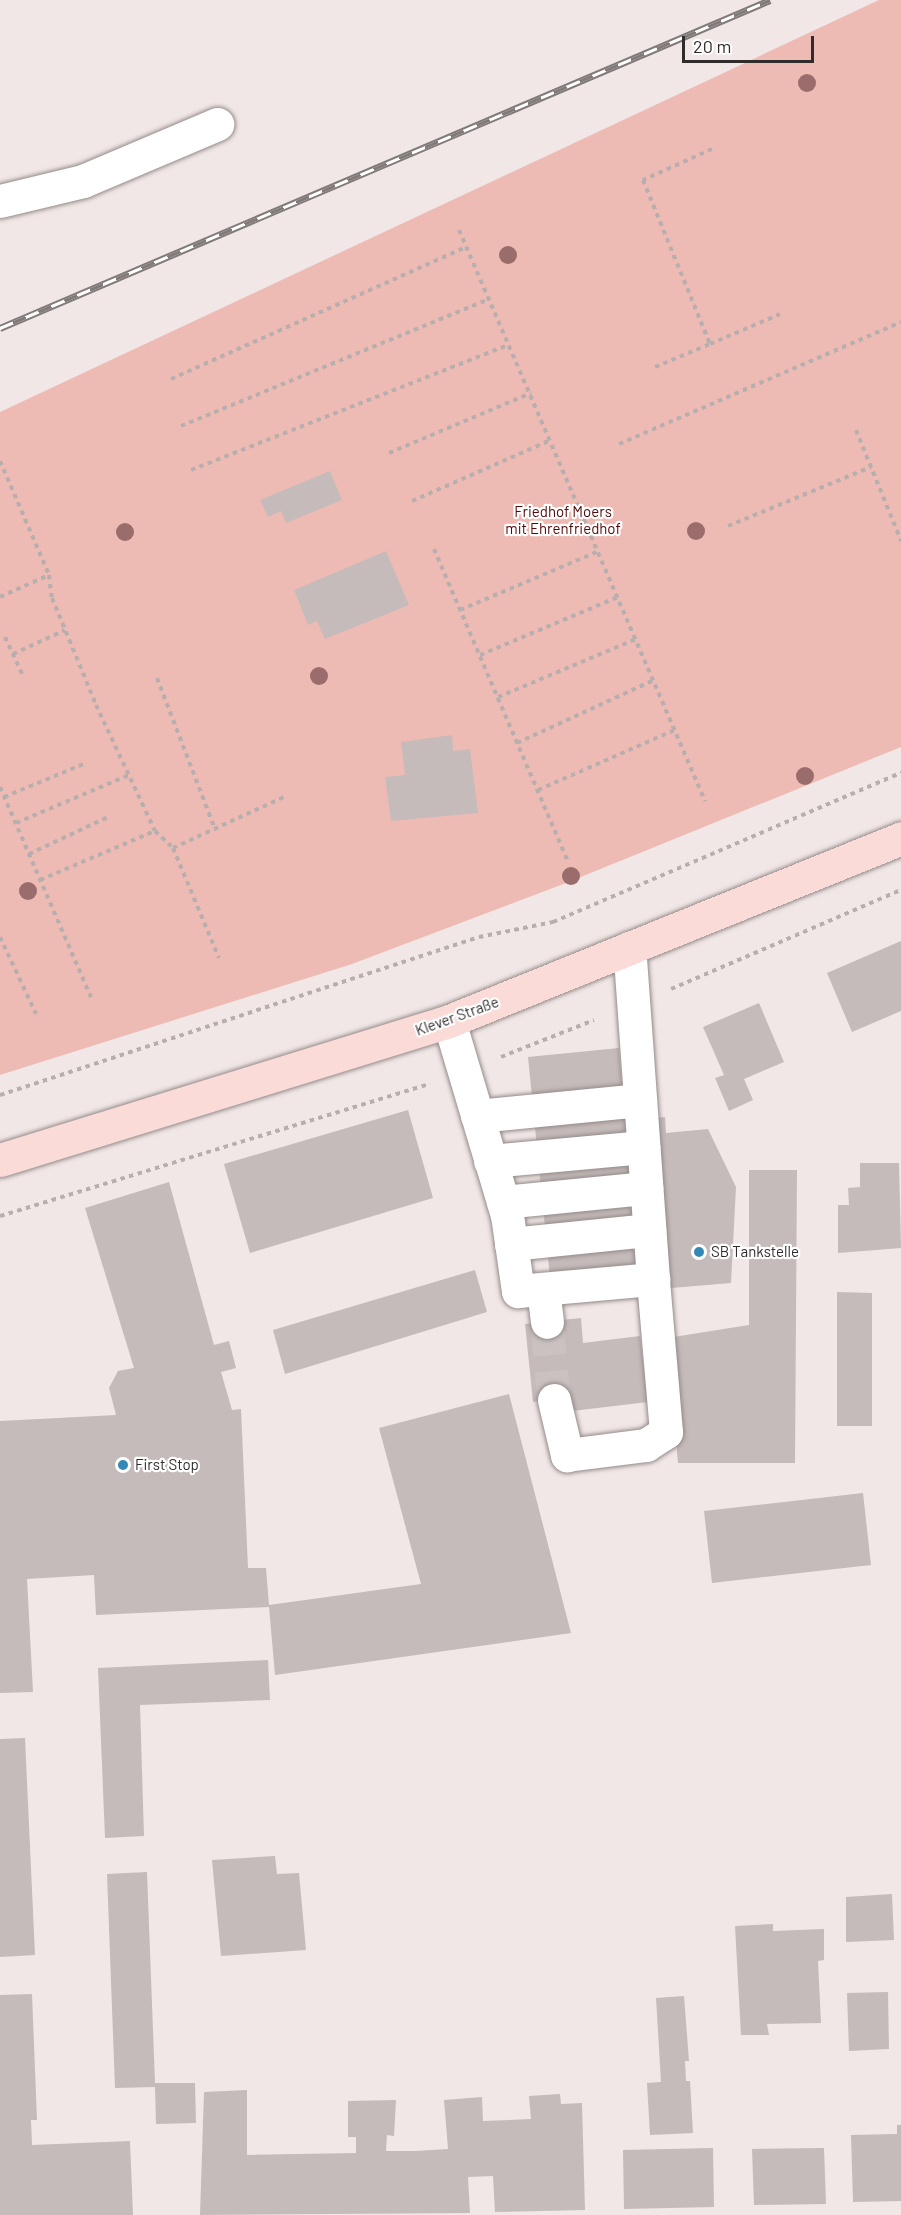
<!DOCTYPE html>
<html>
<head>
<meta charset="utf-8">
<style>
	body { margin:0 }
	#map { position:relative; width:901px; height:2215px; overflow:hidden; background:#f1e7e6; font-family:Barlow,sans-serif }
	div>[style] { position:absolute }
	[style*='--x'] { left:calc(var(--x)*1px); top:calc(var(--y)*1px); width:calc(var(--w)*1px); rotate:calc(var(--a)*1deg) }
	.green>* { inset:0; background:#eebbb4 }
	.building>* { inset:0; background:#c5bbba }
	.minor-tunnel>* { height:33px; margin-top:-16.5px; transform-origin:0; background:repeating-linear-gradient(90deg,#cac2c1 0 33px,transparent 0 49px) }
	.path>* { height:4px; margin-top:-2px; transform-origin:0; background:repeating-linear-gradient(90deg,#b7aead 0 4.5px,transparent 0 9px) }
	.roads { filter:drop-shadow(0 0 2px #948b8a) drop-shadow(0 0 2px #948b8a) }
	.minor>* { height:33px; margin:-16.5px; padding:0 16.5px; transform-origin:16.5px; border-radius:16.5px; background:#fff }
	.major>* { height:33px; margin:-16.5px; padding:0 16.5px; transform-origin:16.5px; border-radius:16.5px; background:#fadbd7 }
	.rail>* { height:7px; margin-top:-3.5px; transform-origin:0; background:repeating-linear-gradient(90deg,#fff 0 14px,#807a79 0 28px); box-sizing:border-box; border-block:2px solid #807a79 }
	.trees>* { width:18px; height:18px; margin:-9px; border-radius:50%; background:#9a6d6c }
	.dots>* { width:16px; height:16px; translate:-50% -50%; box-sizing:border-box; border:3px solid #fff; border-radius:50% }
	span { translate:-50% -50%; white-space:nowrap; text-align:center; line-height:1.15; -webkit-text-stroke:4.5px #fff; paint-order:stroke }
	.park-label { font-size:15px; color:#530908 }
	.street-label { font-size:15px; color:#302c2b }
	.poi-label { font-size:15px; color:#302c2b }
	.left { translate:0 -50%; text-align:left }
	.scale { position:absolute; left:682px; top:36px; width:132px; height:27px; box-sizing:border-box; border:3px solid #302c2b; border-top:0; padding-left:8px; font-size:18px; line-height:21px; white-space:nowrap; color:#302c2b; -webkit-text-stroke:4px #fff; paint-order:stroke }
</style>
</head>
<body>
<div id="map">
	<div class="green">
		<div style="clip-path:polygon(879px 0,901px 0,901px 747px,566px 883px,352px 964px,0 1075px,0 412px)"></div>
	</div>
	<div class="building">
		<div style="clip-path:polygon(330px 471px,342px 500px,286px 523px,281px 511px,268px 517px,260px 500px)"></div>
		<div style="clip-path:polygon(386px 551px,409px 605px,325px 639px,317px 621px,308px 625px,294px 590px)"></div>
		<div style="clip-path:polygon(452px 735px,453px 751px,470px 749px,478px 813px,391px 821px,385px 777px,405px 775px,401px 742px)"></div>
		<div style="clip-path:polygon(901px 941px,901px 1011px,852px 1032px,827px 973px)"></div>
		<div style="clip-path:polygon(759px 1003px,784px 1062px,744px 1079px,753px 1100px,729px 1111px,715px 1078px,724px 1075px,703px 1027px)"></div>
		<div style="clip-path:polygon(619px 1048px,625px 1121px,665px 1117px,666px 1133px,708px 1129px,736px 1187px,731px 1283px,552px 1298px,528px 1057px)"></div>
		<div style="clip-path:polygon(408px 1110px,433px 1198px,250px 1253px,224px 1164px)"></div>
		<div style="clip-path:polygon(860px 1163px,899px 1163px,901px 1248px,838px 1253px,838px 1205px,849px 1205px,848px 1188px,860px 1187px)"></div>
		<div style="clip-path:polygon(749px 1170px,797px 1170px,795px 1463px,678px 1463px,667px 1338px,749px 1325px)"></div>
		<div style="clip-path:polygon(169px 1182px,214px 1345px,229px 1341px,236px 1368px,221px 1372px,232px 1410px,241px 1409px,248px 1568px,266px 1568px,269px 1605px,421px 1584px,379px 1428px,509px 1394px,571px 1633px,275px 1675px,269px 1607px,96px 1615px,94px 1575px,27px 1579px,33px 1692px,0 1693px,0 1421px,116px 1415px,109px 1388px,118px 1371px,134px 1368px,85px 1208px)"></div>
		<div style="clip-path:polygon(475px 1270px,487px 1312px,285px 1374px,273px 1330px)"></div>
		<div style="clip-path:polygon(837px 1292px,872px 1293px,872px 1426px,837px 1426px)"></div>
		<div style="clip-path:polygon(581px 1318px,583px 1343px,640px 1336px,648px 1402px,572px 1411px,570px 1398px,533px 1402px,525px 1324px)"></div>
		<div style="clip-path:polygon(863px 1493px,871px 1565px,712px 1583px,704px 1511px)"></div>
		<div style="clip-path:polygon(268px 1660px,270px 1700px,140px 1705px,144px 1836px,105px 1838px,98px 1668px)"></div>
		<div style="clip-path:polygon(25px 1738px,35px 1955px,0 1957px,0 1739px)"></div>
		<div style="clip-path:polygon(275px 1856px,277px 1874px,299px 1873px,306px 1950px,221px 1956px,212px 1860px)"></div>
		<div style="clip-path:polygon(147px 1872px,155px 2083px,195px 2083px,196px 2123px,156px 2124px,155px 2087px,115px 2088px,107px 1874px)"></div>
		<div style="clip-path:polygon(892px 1894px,894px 1940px,846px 1942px,846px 1897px)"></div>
		<div style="clip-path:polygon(773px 1924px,773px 1931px,824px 1929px,824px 1960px,818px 1961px,821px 2023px,767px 2024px,769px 2035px,741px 2035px,735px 1926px)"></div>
		<div style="clip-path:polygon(888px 1992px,889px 2049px,849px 2051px,847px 1993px)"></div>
		<div style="clip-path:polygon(32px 1994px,37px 2120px,31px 2120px,32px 2145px,130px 2141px,133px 2215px,0 2215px,0 1995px)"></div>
		<div style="clip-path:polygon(684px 1996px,689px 2061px,685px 2061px,686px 2081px,690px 2081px,693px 2133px,650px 2135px,647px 2083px,661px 2082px,656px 1998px)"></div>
		<div style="clip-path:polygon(247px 2090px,247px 2155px,356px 2153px,356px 2137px,348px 2137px,348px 2101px,396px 2100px,394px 2136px,387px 2135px,386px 2151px,416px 2151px,448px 2149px,444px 2100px,482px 2097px,483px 2121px,531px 2119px,529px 2096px,560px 2094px,561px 2104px,582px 2103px,585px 2210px,495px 2212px,493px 2176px,468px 2177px,470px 2213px,200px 2215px,204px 2092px)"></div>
		<div style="clip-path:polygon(897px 2125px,901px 2125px,901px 2201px,853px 2202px,851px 2135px,897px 2134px)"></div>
		<div style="clip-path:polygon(713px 2148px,714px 2207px,624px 2209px,623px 2150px)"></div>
		<div style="clip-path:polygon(824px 2148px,826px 2204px,754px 2205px,752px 2149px)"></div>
	</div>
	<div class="minor-tunnel">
		<div style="--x:547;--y:1322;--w:78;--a:84.9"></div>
	</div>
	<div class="path">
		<div style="--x:712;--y:149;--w:76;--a:155.8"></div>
		<div style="--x:643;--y:180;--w:177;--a:67.8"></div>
		<div style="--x:710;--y:344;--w:76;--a:-23.2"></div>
		<div style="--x:459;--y:230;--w:622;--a:66.69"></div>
		<div style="--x:655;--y:367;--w:60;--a:-22.7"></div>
		<div style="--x:171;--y:379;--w:323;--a:-24.1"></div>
		<div style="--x:181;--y:426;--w:333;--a:-22.4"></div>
		<div style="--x:856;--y:430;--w:120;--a:67.9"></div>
		<div style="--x:619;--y:444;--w:307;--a:-23.4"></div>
		<div style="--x:389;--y:453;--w:154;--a:-22.9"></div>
		<div style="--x:0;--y:461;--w:124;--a:66.7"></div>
		<div style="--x:49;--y:575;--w:23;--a:83"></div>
		<div style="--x:52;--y:598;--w:116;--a:67.6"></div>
		<div style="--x:96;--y:705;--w:139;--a:64.9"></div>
		<div style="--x:155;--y:831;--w:25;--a:43"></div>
		<div style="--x:173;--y:848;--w:119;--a:67.3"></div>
		<div style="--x:191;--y:470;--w:342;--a:-21.5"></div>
		<div style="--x:412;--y:501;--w:152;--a:-23.7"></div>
		<div style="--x:728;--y:526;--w:155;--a:-22.4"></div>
		<div style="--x:434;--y:549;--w:340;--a:66.8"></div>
		<div style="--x:0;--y:597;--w:54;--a:-24.2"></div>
		<div style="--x:460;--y:610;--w:151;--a:-23"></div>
		<div style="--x:5;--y:637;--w:45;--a:65.1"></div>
		<div style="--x:13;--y:654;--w:57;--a:-24.8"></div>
		<div style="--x:480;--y:655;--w:150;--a:-22.8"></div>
		<div style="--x:157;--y:678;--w:162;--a:69"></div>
		<div style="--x:498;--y:697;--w:150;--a:-22.8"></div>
		<div style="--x:517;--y:743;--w:151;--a:-24.7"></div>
		<div style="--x:0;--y:787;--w:229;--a:66.6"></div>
		<div style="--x:538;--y:790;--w:150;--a:-23.7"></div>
		<div style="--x:4;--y:797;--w:89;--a:-22.5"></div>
		<div style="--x:16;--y:823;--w:123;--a:-23"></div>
		<div style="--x:173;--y:848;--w:122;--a:-24.7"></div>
		<div style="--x:29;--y:854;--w:87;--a:-25.1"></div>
		<div style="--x:40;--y:880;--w:125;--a:-23.1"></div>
		<div style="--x:0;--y:937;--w:85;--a:64.9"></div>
		<div style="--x:671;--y:989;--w:250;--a:-23.3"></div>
		<div style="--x:501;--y:1057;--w:100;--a:-21.7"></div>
		<div style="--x:0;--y:1095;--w:504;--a:-18.26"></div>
		<div style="--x:479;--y:937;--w:76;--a:-11.5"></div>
		<div style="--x:553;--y:922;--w:379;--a:-23.2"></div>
		<div style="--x:0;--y:1216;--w:447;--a:-17.1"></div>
	</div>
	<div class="roads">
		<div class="minor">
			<div style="--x:0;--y:201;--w:85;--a:-13.5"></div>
			<div style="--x:83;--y:181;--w:146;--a:-23"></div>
			<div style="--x:449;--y:1021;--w:202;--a:73.4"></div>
			<div style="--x:507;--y:1215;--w:77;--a:81.8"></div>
			<div style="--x:518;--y:1291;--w:136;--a:-5.1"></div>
			<div style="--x:653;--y:1279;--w:332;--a:-94.1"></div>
			<div style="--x:477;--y:1116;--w:164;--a:-5.6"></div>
			<div style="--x:490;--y:1161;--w:154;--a:-5.2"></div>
			<div style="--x:503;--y:1202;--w:144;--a:-5.6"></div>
			<div style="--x:511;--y:1244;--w:139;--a:-5.8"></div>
			<div style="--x:543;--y:1289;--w:33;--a:83"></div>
			<div style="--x:554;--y:1400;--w:57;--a:76.7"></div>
			<div style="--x:567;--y:1455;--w:80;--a:-7.2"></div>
			<div style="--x:646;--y:1445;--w:24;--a:-33"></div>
			<div style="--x:666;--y:1432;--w:154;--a:-94.9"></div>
		</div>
		<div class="major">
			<div style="--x:0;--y:1160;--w:470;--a:-17.2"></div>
			<div style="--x:449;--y:1021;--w:488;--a:-22"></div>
		</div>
	</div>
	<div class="rail">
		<div style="--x:0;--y:328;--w:837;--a:-23.07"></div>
	</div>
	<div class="trees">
		<div style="left:807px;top:83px"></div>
		<div style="left:508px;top:255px"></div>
		<div style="left:696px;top:531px"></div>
		<div style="left:125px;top:532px"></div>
		<div style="left:319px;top:676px"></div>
		<div style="left:805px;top:776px"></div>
		<div style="left:571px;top:876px"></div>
		<div style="left:28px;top:891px"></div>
	</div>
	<div class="dots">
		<div style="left:699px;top:1252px;background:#3488b8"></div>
		<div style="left:123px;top:1465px;background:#3488b8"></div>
	</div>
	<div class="park-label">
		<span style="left:563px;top:520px">Friedhof Moers<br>mit Ehrenfriedhof</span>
	</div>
	<div class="street-label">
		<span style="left:457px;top:1016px;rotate:-20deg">Klever Straße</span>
	</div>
	<div class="poi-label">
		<span class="left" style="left:711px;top:1252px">SB Tankstelle</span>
		<span class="left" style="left:135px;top:1465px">First Stop</span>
	</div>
	<div class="scale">20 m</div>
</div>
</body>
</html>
